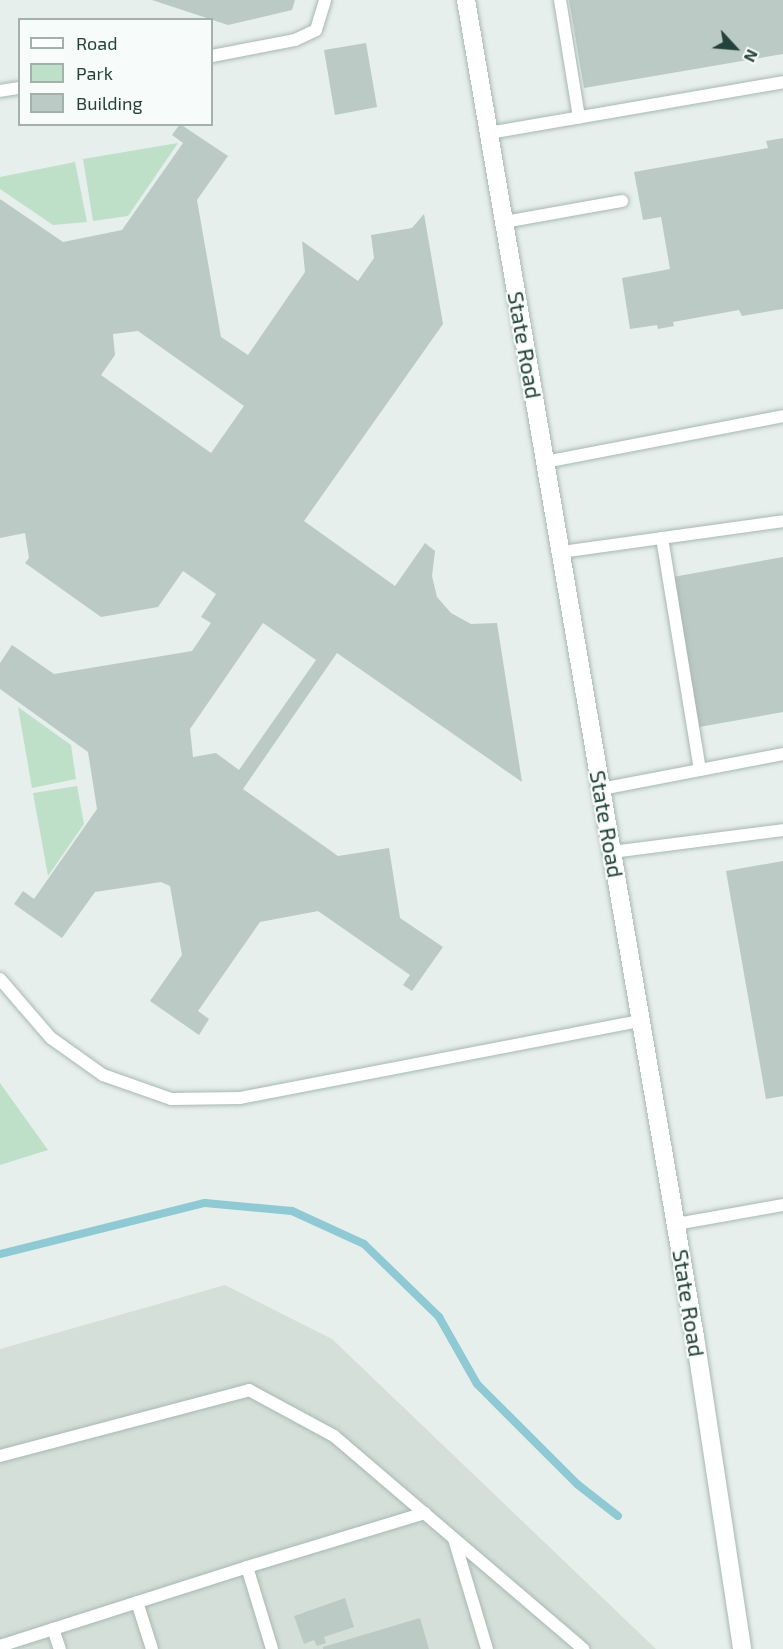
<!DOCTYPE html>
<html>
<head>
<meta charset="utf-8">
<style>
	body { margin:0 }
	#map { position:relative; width:783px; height:1649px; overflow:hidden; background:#e6efeb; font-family:"Exo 2",sans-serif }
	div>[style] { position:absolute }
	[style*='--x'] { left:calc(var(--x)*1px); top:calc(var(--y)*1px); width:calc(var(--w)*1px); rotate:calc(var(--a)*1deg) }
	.built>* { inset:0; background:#d4dfda }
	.green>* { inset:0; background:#bfe0c8 }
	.stream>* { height:8px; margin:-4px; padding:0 4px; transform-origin:4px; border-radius:4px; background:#8ec9d4 }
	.building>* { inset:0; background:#bbcac4 }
	.roads { filter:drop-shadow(0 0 2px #a8b8b2) drop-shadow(0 0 2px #a8b8b2) }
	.lane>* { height:12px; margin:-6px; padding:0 6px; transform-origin:6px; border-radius:6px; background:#fff }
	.secondary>* { height:18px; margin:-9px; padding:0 9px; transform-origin:9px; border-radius:9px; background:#fff }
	span { translate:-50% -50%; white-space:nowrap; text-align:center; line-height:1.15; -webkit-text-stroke:4.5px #f7fbf9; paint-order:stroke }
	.street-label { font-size:22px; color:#24423a }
	.legend { position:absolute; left:18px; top:18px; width:195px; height:108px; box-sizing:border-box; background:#f7fbf9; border:2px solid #a3b1ad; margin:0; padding:8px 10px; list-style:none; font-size:18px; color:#24423a }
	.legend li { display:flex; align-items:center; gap:12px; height:30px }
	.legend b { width:30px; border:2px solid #a3b1ad }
	.north { position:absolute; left:705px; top:18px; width:60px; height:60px; -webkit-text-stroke:4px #f7fbf9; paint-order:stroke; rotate:116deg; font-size:16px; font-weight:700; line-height:24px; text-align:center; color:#24423a }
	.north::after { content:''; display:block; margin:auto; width:21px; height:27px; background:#24423a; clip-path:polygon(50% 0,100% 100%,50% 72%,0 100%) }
</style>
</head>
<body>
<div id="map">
	<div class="built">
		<div style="clip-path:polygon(225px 1285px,332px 1339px,656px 1649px,0 1649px,0 1349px)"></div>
	</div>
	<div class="green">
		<div style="clip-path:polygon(178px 143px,128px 216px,93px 221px,83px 159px)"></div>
		<div style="clip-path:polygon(75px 162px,87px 222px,53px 225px,0 189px,0 177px)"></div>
		<div style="clip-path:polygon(18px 707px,71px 745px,76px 779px,32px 788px)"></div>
		<div style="clip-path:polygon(77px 786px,84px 824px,48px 876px,33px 793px)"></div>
		<div style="clip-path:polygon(0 1083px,48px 1150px,0 1165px)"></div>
	</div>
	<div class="stream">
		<div style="--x:0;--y:1254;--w:211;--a:-14"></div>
		<div style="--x:205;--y:1203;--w:87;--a:5.3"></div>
		<div style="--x:292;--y:1211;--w:79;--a:24.6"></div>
		<div style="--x:364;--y:1244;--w:105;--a:44.2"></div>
		<div style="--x:439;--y:1317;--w:77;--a:60.4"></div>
		<div style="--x:477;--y:1384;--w:141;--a:45"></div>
		<div style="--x:577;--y:1484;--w:52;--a:38"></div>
	</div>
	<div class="building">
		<div style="clip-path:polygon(152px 0,295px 0,292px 10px,228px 25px)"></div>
		<div style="clip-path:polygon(569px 0,783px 0,783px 54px,584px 88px)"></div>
		<div style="clip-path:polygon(366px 43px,377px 107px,335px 115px,324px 50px)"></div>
		<div style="clip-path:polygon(evenodd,180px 124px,228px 156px,197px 200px,221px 337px,248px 355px,305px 272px,302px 241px,358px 281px,374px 258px,371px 235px,412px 228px,424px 214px,443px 324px,304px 521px,395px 586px,425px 543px,435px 551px,432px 576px,437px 597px,451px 613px,471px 624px,497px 623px,522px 782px,337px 653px,243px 789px,338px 856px,389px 848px,400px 918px,443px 947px,412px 991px,403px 985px,410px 975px,318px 911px,260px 922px,198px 1011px,209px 1019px,199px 1035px,150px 1001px,182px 955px,170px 886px,161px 882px,95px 892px,62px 938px,14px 904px,23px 891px,34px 899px,97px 809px,88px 752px,0 689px,0 663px,12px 645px,54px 674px,192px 651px,211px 623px,201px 617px,216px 594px,183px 571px,158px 607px,101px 617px,25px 563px,29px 558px,25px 533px,0 538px,0 199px,63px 242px,122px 230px,183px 143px,172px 135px,180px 124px,138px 331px,244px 406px,211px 453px,101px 375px,115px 355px,113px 334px,138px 331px,180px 124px,263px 623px,316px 660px,239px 770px,216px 753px,193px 757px,190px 729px,263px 623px)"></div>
		<div style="clip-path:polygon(783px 138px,783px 309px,742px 316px,739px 310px,673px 322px,674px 326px,658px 329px,657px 325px,630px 329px,622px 278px,670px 269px,661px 217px,643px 220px,634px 172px,768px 148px,766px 141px)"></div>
		<div style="clip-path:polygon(783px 557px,783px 712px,699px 727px,673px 577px)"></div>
		<div style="clip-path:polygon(783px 861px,783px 1096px,766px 1099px,726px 871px)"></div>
		<div style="clip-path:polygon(345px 1598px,354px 1627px,324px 1637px,326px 1643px,317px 1646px,314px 1640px,304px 1644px,294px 1616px)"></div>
		<div style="clip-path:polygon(420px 1618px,429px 1649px,323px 1649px,323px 1647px)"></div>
	</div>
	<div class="roads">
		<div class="lane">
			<div style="--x:560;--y:0;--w:119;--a:80.8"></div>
			<div style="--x:212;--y:56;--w:85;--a:-10.9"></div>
			<div style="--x:295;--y:40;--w:23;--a:-25"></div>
			<div style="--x:316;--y:30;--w:31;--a:-73"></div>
			<div style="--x:0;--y:91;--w:20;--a:-9"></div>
			<div style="--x:489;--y:133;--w:298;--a:-9.8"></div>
			<div style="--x:504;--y:222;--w:120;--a:-10.1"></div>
			<div style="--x:545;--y:462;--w:242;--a:-10.9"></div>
			<div style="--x:662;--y:538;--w:235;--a:80.7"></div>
			<div style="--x:561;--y:552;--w:224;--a:-7.9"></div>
			<div style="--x:601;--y:789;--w:185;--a:-10.9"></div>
			<div style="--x:612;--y:852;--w:172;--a:-7.3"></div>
			<div style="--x:0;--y:979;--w:78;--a:49.2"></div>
			<div style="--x:51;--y:1038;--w:64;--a:35.4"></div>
			<div style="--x:103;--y:1075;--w:72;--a:19.4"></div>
			<div style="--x:171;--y:1099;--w:69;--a:-0.8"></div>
			<div style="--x:240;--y:1098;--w:408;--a:-10.9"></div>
			<div style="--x:676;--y:1224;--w:109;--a:-10.1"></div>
			<div style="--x:0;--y:1456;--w:258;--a:-14.8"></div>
			<div style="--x:249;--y:1390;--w:97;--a:28.4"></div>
			<div style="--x:334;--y:1436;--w:328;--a:40.5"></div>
			<div style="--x:454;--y:1539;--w:115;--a:73.3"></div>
			<div style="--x:247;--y:1567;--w:186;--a:-16.9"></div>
			<div style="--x:137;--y:1602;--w:49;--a:72.3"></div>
			<div style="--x:53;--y:1629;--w:21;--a:71"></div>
			<div style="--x:0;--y:1646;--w:259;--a:-17.7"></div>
			<div style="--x:247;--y:1567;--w:86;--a:73"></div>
		</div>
		<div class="secondary">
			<div style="--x:466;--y:0;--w:1356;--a:80.28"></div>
			<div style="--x:695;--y:1337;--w:316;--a:81.4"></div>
		</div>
	</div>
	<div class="street-label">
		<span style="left:525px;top:345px;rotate:80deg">State Road</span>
		<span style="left:607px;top:824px;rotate:80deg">State Road</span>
		<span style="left:689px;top:1303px;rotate:81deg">State Road</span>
	</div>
	<ul class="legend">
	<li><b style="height:8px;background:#fff"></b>Road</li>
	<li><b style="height:16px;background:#bfe0c8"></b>Park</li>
	<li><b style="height:16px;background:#bbcac4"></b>Building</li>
	</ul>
	<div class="north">N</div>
</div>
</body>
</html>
